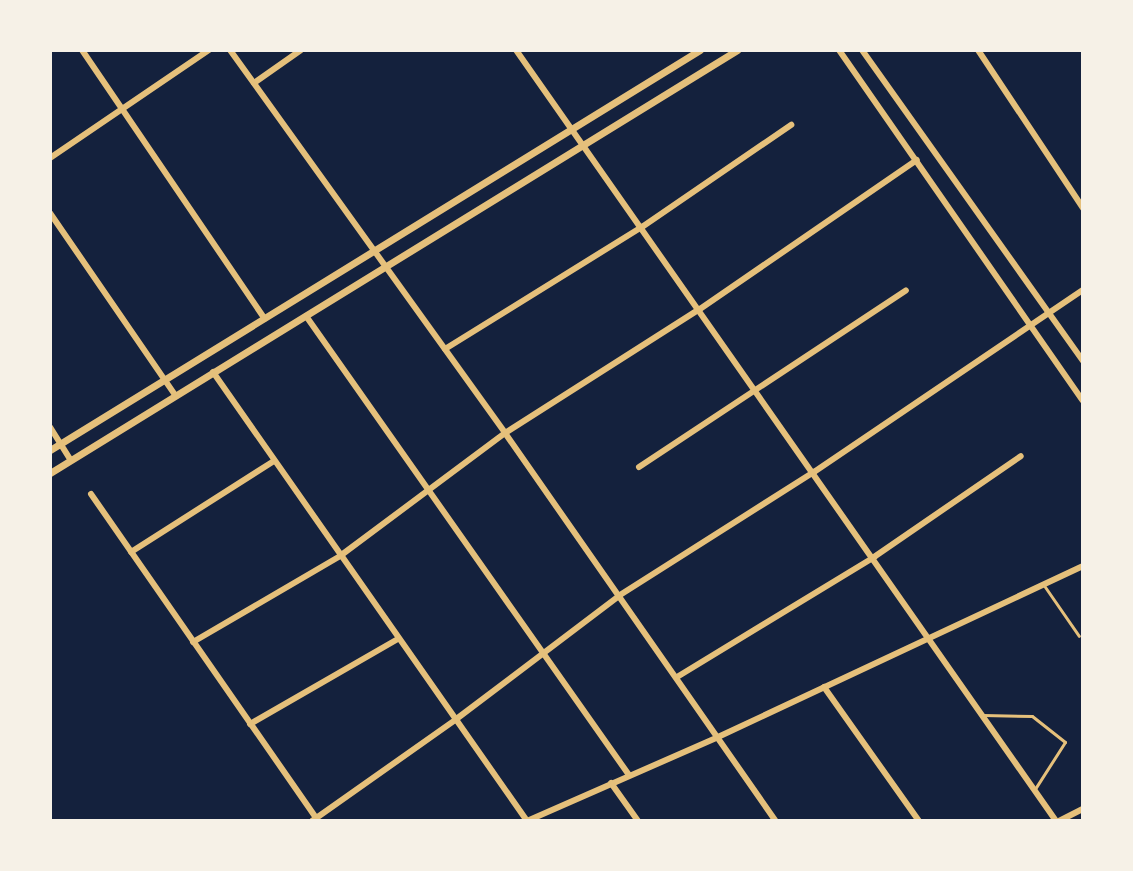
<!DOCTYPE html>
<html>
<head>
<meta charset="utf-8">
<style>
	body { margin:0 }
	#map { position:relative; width:1133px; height:871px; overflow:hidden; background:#14213d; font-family:Quicksand,sans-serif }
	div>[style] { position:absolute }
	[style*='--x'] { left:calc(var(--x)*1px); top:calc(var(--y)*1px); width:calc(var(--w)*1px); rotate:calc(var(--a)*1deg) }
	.service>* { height:3px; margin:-1.5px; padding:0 1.5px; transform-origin:1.5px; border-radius:1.5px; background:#e5c07b }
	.minor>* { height:6px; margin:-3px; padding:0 3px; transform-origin:3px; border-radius:3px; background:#e5c07b }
	.tertiary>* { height:7px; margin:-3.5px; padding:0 3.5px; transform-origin:3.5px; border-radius:3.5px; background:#e5c07b }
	span { translate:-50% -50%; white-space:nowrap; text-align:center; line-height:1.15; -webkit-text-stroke:6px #f6f1e7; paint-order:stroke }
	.frame { position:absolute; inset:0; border:52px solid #f6f1e7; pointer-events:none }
</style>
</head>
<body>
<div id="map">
	<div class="service">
		<div style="--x:1043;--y:584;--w:63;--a:55.3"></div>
		<div style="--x:983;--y:715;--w:49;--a:1.2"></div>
		<div style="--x:1032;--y:716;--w:42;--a:38.2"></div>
		<div style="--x:1065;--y:742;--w:56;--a:122.6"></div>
	</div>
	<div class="minor">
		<div style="--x:82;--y:50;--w:325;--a:55.8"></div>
		<div style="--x:230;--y:50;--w:472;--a:54.3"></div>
		<div style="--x:505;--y:433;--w:473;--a:55.1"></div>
		<div style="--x:516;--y:50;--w:941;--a:54.99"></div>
		<div style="--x:839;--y:50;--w:427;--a:55.2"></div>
		<div style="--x:862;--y:50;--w:382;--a:54.6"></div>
		<div style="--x:978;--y:50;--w:190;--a:56.4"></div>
		<div style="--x:254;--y:83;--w:57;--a:-35.1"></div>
		<div style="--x:50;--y:158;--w:192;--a:-34.2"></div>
		<div style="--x:50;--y:213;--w:221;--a:55.5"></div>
		<div style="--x:306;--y:316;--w:561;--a:54.87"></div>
		<div style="--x:445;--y:349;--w:232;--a:-31.8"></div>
		<div style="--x:642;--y:227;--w:181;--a:-34.4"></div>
		<div style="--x:213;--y:372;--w:548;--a:55.03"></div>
		<div style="--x:50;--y:427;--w:39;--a:58"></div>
		<div style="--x:639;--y:467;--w:320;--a:-33.5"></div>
		<div style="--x:91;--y:494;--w:396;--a:55.2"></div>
		<div style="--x:131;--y:552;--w:169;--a:-32.5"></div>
		<div style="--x:193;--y:642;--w:170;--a:-30.3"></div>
		<div style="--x:340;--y:556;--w:206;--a:-36.7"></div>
		<div style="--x:505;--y:433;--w:231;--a:-32.5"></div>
		<div style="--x:700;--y:309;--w:263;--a:-34.5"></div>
		<div style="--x:677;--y:677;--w:231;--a:-31.3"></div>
		<div style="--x:874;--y:557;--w:178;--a:-34.5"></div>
		<div style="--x:824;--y:687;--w:164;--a:54.7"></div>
		<div style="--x:250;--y:724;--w:171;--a:-29.9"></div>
		<div style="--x:611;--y:783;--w:47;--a:54.6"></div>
		<div style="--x:312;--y:821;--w:175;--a:-35.2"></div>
		<div style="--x:455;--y:720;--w:207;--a:-37.1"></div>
		<div style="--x:620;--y:595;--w:230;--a:-32.4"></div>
		<div style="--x:814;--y:472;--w:325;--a:-34.1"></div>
		<div style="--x:527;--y:821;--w:209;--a:-23.7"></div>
		<div style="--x:718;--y:737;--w:403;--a:-25.1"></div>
		<div style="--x:1059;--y:821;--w:27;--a:-27"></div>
	</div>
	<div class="tertiary">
		<div style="--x:50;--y:450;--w:763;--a:-31.61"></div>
		<div style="--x:50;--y:473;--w:807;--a:-31.62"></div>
	</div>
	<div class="frame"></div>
</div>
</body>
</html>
